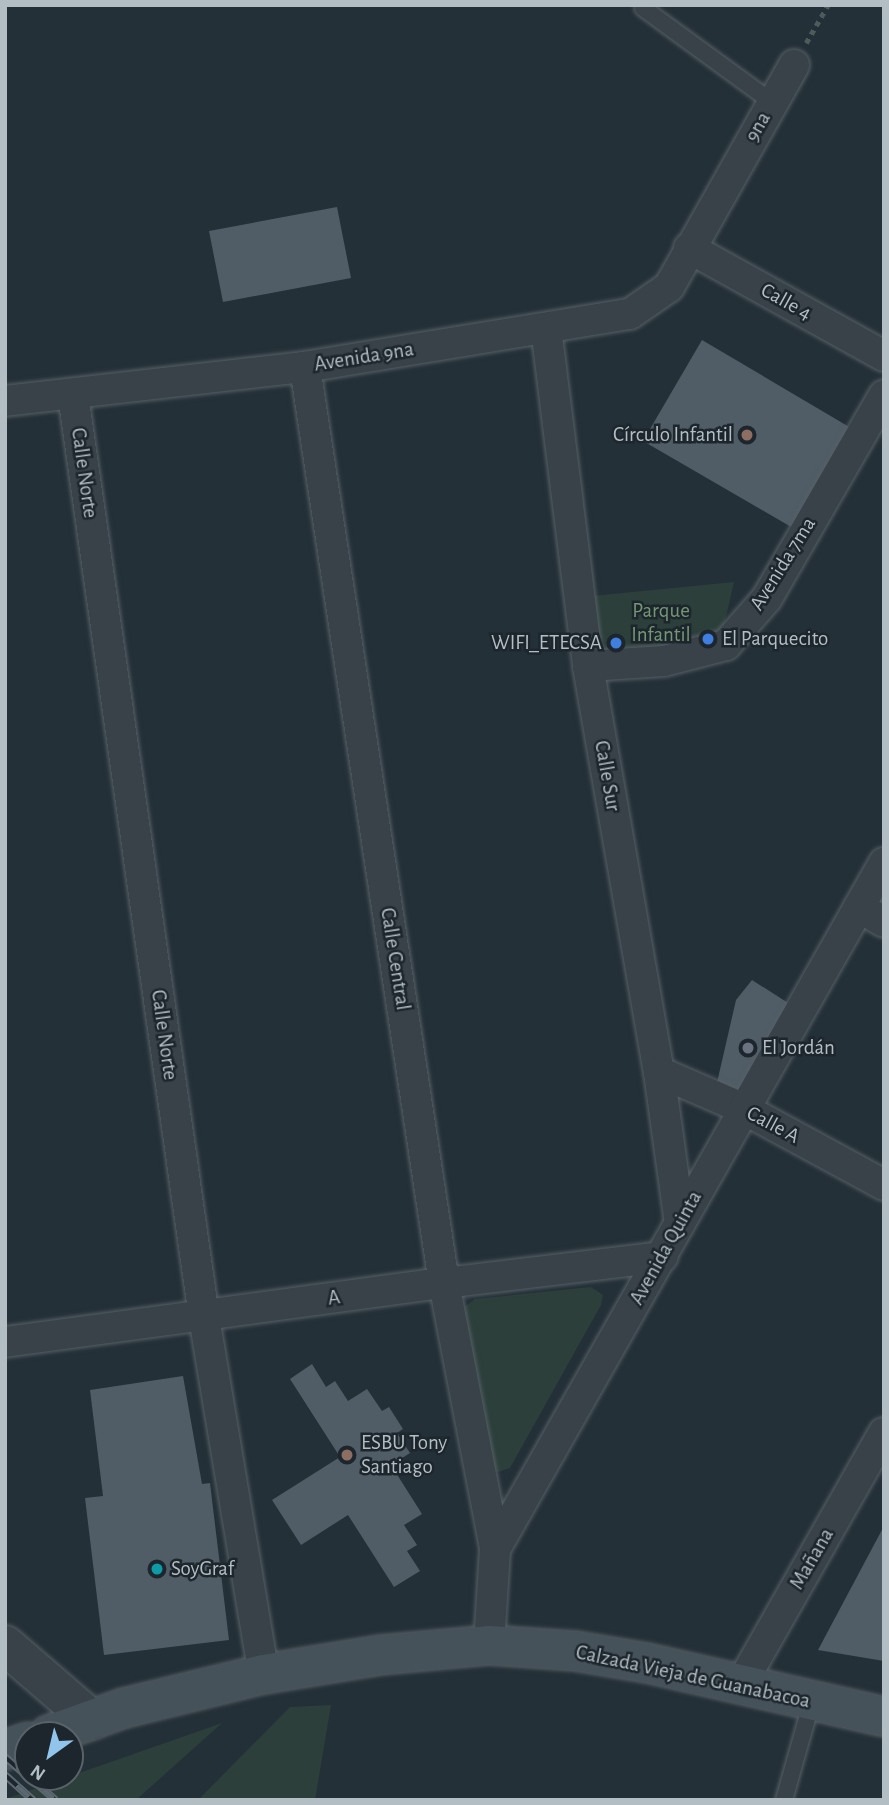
<!DOCTYPE html>
<html>
<head>
<meta charset="utf-8">
<style>
	body { margin:0 }
	#map { position:relative; width:889px; height:1805px; overflow:hidden; background:#243037; font-family:"Alegreya Sans",sans-serif }
	div>[style] { position:absolute }
	[style*='--x'] { left:calc(var(--x)*1px); top:calc(var(--y)*1px); width:calc(var(--w)*1px); rotate:calc(var(--a)*1deg) }
	.green>* { inset:0; background:#2c3f3b }
	.building>* { inset:0; background:#505d66 }
	.path>* { height:4.5px; margin-top:-2.25px; transform-origin:0; background:repeating-linear-gradient(90deg,#4b5c5b 0 5px,transparent 0 10px) }
	.roads { filter:drop-shadow(0 0 2px #565f66) drop-shadow(0 0 2px #565f66) }
	.service>* { height:16px; margin:-8px; padding:0 8px; transform-origin:8px; border-radius:8px; background:#384248 }
	.minor>* { height:30px; margin:-15px; padding:0 15px; transform-origin:15px; border-radius:15px; background:#384248 }
	.tertiary>* { height:38px; margin:-19px; padding:0 19px; transform-origin:19px; border-radius:19px; background:#384248 }
	.secondary>* { height:38px; margin:-19px; padding:0 19px; transform-origin:19px; border-radius:19px; background:#46525a }
	.rail>* { height:8px; margin-top:-4px; transform-origin:0; background:repeating-linear-gradient(90deg,#1d262d 0 16px,#5c6870 0 32px); box-sizing:border-box; border-block:2px solid #5c6870 }
	.dots>* { width:19px; height:19px; translate:-50% -50%; box-sizing:border-box; border:4px solid #1d262d; border-radius:50% }
	span { translate:-50% -50%; white-space:nowrap; text-align:center; line-height:1.15; -webkit-text-stroke:5px #1d262d; paint-order:stroke }
	.street-label { font-size:21px; color:#b3bdc4 }
	.poi-label { font-size:21px; color:#b3bdc4 }
	.right { translate:-100% -50%; text-align:right }
	.left { translate:0 -50%; text-align:left }
	.park-label { font-size:21px; color:#749775 }
	.frame { position:absolute; inset:0; border:7px solid #b3bdc4; pointer-events:none }
	.north { position:absolute; left:14px; top:1721px; width:70px; height:70px; box-sizing:border-box; background:#1d262d; border:2px solid #596269; border-radius:50%; rotate:214deg; font-size:19px; font-weight:700; line-height:28px; text-align:center; color:#b3bdc4 }
	.north::after { content:''; display:block; margin:auto; width:24px; height:32px; background:#91c5eb; clip-path:polygon(50% 0,100% 100%,50% 72%,0 100%) }
</style>
</head>
<body>
<div id="map">
	<div class="green">
		<div style="clip-path:polygon(734px 582px,720px 643px,596px 661px,592px 596px)"></div>
		<div style="clip-path:polygon(591px 1287px,603px 1295px,601px 1305px,510px 1468px,498px 1472px,493px 1469px,463px 1308px,475px 1299px)"></div>
		<div style="clip-path:polygon(331px 1705px,315px 1800px,198px 1800px,290px 1707px)"></div>
		<div style="clip-path:polygon(222px 1723px,136px 1800px,5px 1800px,5px 1799px)"></div>
	</div>
	<div class="building">
		<div style="clip-path:polygon(337px 207px,351px 278px,223px 302px,209px 231px)"></div>
		<div style="clip-path:polygon(702px 340px,851px 428px,793px 528px,643px 441px)"></div>
		<div style="clip-path:polygon(752px 980px,796px 1008px,741px 1099px,716px 1087px,736px 1000px)"></div>
		<div style="clip-path:polygon(312px 1364px,326px 1387px,335px 1381px,348px 1401px,367px 1389px,382px 1411px,389px 1407px,403px 1429px,397px 1433px,410px 1453px,391px 1465px,422px 1514px,404px 1525px,417px 1545px,407px 1551px,420px 1571px,394px 1587px,348px 1515px,301px 1545px,272px 1500px,340px 1457px,290px 1379px)"></div>
		<div style="clip-path:polygon(183px 1376px,202px 1484px,210px 1483px,229px 1640px,104px 1655px,85px 1498px,103px 1496px,90px 1390px)"></div>
		<div style="clip-path:polygon(884px 1526px,884px 1661px,818px 1650px)"></div>
	</div>
	<div class="path">
		<div style="--x:806;--y:43;--w:44;--a:-59.9"></div>
	</div>
	<div class="roads">
		<div class="service">
			<div style="--x:643;--y:8;--w:160;--a:36.1"></div>
			<div style="--x:784;--y:1800;--w:103;--a:-74.2"></div>
		</div>
		<div class="minor">
			<div style="--x:689;--y:248;--w:223;--a:29"></div>
			<div style="--x:546;--y:328;--w:341;--a:82.9"></div>
			<div style="--x:588;--y:666;--w:412;--a:80.1"></div>
			<div style="--x:659;--y:1072;--w:152;--a:82.1"></div>
			<div style="--x:305;--y:367;--w:926;--a:81.37"></div>
			<div style="--x:444;--y:1283;--w:271;--a:79.1"></div>
			<div style="--x:73;--y:394;--w:932;--a:81.92"></div>
			<div style="--x:204;--y:1317;--w:362;--a:80.5"></div>
			<div style="--x:5;--y:401;--w:302;--a:-6.5"></div>
			<div style="--x:305;--y:367;--w:329;--a:-9.3"></div>
			<div style="--x:630;--y:314;--w:47;--a:-34.7"></div>
			<div style="--x:669;--y:287;--w:255;--a:-60.6"></div>
			<div style="--x:588;--y:666;--w:76;--a:-3.8"></div>
			<div style="--x:664;--y:661;--w:64;--a:-14.5"></div>
			<div style="--x:726;--y:645;--w:62;--a:-48.9"></div>
			<div style="--x:767;--y:598;--w:234;--a:-60"></div>
			<div style="--x:859;--y:907;--w:29;--a:31"></div>
			<div style="--x:659;--y:1072;--w:93;--a:23.5"></div>
			<div style="--x:744;--y:1109;--w:159;--a:28.5"></div>
			<div style="--x:5;--y:1342;--w:443;--a:-7.7"></div>
			<div style="--x:444;--y:1283;--w:220;--a:-6.8"></div>
			<div style="--x:489;--y:1645;--w:96;--a:-86.4"></div>
			<div style="--x:495;--y:1549;--w:789;--a:-60.44"></div>
			<div style="--x:740;--y:1686;--w:291;--a:-60.4"></div>
		</div>
		<div class="tertiary">
			<div style="--x:5;--y:1645;--w:115;--a:40.8"></div>
		</div>
		<div class="secondary">
			<div style="--x:49;--y:1735;--w:80;--a:-19.8"></div>
			<div style="--x:124;--y:1708;--w:144;--a:-13.7"></div>
			<div style="--x:264;--y:1674;--w:118;--a:-9.3"></div>
			<div style="--x:380;--y:1655;--w:109;--a:-5.2"></div>
			<div style="--x:489;--y:1645;--w:86;--a:4"></div>
			<div style="--x:575;--y:1651;--w:73;--a:9.5"></div>
			<div style="--x:647;--y:1663;--w:243;--a:12.8"></div>
			<div style="--x:5;--y:1750;--w:24;--a:-19"></div>
		</div>
	</div>
	<div class="rail">
		<div style="--x:5;--y:1757;--w:30;--a:41"></div>
		<div style="--x:5;--y:1775;--w:38;--a:42"></div>
		<div style="--x:29;--y:1777;--w:35;--a:41"></div>
	</div>
	<div class="dots">
		<div style="left:747px;top:435px;background:#8d6e63"></div>
		<div style="left:708px;top:639px;background:#3f7fe0"></div>
		<div style="left:616px;top:643px;background:#3f7fe0"></div>
		<div style="left:748px;top:1048px;background:#6b7280"></div>
		<div style="left:347px;top:1455px;background:#8d6e63"></div>
		<div style="left:157px;top:1569px;background:#0f9aa8"></div>
	</div>
	<div class="street-label">
		<span style="left:758px;top:127px;rotate:-60deg">9na</span>
		<span style="left:786px;top:302px;rotate:29deg">Calle 4</span>
		<span style="left:364px;top:357px;rotate:-9deg">Avenida 9na</span>
		<span style="left:84px;top:473px;rotate:82deg">Calle Norte</span>
		<span style="left:783px;top:564px;rotate:-58deg">Avenida 7ma</span>
		<span style="left:607px;top:776px;rotate:80deg">Calle Sur</span>
		<span style="left:395px;top:959px;rotate:81deg">Calle Central</span>
		<span style="left:164px;top:1035px;rotate:82deg">Calle Norte</span>
		<span style="left:773px;top:1125px;rotate:28deg">Calle A</span>
		<span style="left:666px;top:1248px;rotate:-61deg">Avenida Quinta</span>
		<span style="left:334px;top:1298px;rotate:-8deg">A</span>
		<span style="left:812px;top:1559px;rotate:-60deg">Mañana</span>
		<span style="left:693px;top:1677px;rotate:12deg">Calzada Vieja de Guanabacoa</span>
	</div>
	<div class="poi-label">
		<span class="right" style="left:733px;top:435px">Círculo Infantil</span>
		<span class="left" style="left:722px;top:639px">El Parquecito</span>
		<span class="right" style="left:602px;top:643px">WIFI_ETECSA</span>
		<span class="left" style="left:762px;top:1048px">El Jordán</span>
		<span class="left" style="left:361px;top:1455px">ESBU Tony<br>Santiago</span>
		<span class="left" style="left:171px;top:1569px">SoyGraf</span>
	</div>
	<div class="park-label">
		<span style="left:661px;top:623px">Parque<br>Infantil</span>
	</div>
	<div class="frame"></div>
	<div class="north">N</div>
</div>
</body>
</html>
